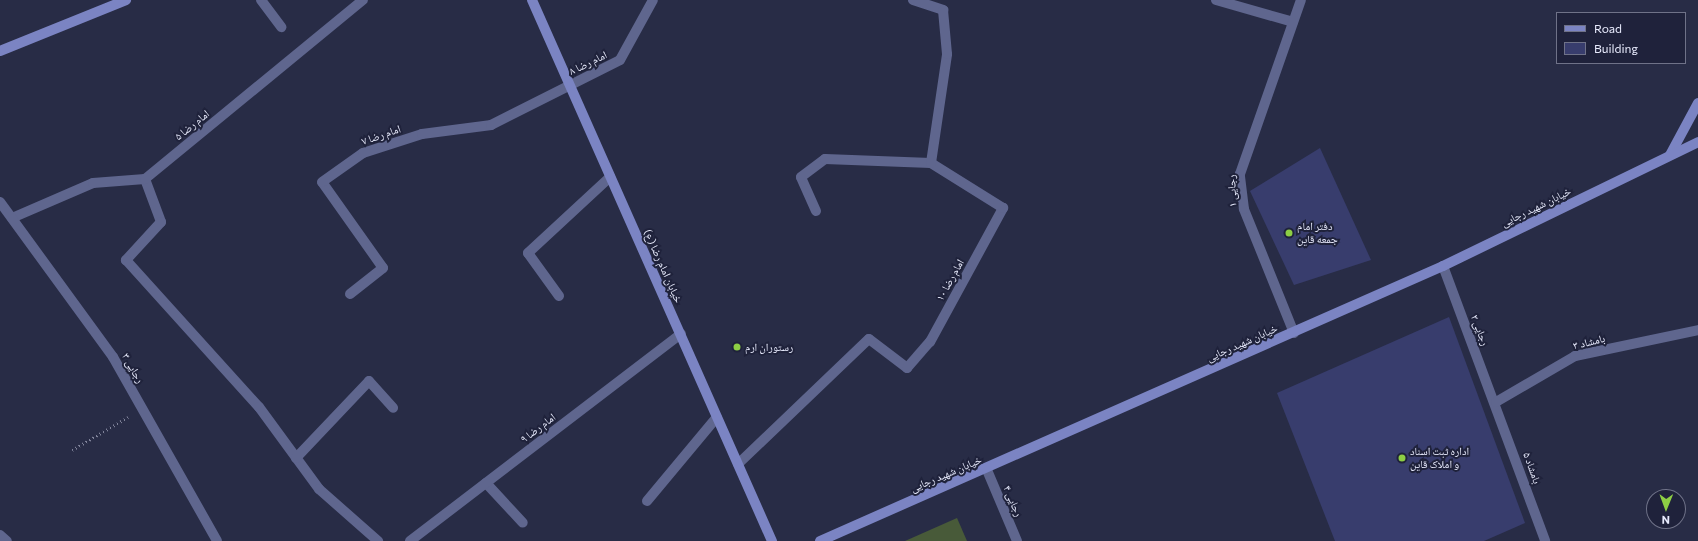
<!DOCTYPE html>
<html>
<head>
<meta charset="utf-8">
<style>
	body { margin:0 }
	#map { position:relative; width:1698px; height:541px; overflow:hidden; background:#282c46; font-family:Commissioner,"Noto Naskh Arabic",sans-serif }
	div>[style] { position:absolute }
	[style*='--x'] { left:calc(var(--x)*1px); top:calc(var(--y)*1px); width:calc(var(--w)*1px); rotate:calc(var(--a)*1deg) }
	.green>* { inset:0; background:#485a39 }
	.building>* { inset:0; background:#383d6d }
	.path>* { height:2.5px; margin-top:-1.25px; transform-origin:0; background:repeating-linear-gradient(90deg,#7f8299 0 1px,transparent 0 4px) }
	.lane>* { height:10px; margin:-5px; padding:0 5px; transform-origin:5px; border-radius:5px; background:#5f668e }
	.street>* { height:10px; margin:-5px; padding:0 5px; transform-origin:5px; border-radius:5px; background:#5f668e }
	.secondary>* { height:10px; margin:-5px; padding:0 5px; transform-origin:5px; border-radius:5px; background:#7b84c3 }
	.dots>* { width:11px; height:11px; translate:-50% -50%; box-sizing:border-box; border:2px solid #1f223b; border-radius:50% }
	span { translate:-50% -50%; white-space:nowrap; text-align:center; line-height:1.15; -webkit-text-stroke:4px #1f223b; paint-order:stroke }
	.street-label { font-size:11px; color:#e7eafc }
	.poi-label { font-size:11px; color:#e7eafc }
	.left { translate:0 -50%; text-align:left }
	.legend { position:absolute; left:1556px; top:12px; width:130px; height:52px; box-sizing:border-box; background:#1f223b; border:1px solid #6f7288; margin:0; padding:5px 7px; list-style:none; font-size:12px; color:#e7eafc }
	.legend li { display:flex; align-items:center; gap:8px; height:20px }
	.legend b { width:20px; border:1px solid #6f7288 }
	.north { position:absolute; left:1646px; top:489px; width:40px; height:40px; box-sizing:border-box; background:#1f223b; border:1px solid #6f7288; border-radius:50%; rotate:181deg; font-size:11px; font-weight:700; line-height:16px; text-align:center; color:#e7eafc }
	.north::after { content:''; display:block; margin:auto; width:14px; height:18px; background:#8dce44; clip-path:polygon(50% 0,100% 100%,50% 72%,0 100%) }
</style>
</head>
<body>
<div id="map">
	<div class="green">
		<div style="clip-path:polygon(957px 518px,967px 541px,905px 541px)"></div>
	</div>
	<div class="building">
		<div style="clip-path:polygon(1320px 148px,1371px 260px,1294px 285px,1250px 191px)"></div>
		<div style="clip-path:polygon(1449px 317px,1525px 523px,1484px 541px,1335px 541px,1277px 393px)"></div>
	</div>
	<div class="path">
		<div style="--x:72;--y:450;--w:65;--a:-30.5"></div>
	</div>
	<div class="lane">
		<div style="--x:261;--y:0;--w:34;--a:53"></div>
		<div style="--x:913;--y:0;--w:32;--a:18"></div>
		<div style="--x:1216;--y:0;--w:80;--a:15.9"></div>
		<div style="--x:145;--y:179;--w:46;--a:69.6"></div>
		<div style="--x:161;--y:222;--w:52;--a:132.6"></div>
		<div style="--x:126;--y:260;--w:198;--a:47.9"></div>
		<div style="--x:259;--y:407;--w:102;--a:53.8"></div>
		<div style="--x:319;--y:489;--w:79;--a:41.4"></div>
		<div style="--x:816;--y:211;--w:37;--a:-114"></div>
		<div style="--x:801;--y:177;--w:30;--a:-37"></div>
		<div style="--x:825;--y:159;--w:106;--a:2.2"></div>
		<div style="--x:12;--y:218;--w:88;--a:-23.4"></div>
		<div style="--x:93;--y:183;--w:52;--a:-4.4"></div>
		<div style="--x:145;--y:179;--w:282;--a:-39.4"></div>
		<div style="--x:350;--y:294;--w:42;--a:-38.2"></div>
		<div style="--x:383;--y:268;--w:105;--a:-125.3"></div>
		<div style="--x:322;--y:182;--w:50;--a:-35.3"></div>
		<div style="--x:363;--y:153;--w:62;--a:-17.9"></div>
		<div style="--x:422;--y:134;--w:70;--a:-7.4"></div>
		<div style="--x:491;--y:125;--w:144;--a:-26.7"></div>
		<div style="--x:620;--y:60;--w:68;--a:-61.2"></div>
		<div style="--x:559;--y:296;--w:53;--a:-125.8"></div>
		<div style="--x:528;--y:253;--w:112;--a:-42.8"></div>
		<div style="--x:1294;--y:333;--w:134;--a:-112"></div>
		<div style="--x:1244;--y:209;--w:35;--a:-97"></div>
		<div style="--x:1240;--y:174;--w:184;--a:-70.7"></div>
		<div style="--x:296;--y:458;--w:106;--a:-46.5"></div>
		<div style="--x:369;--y:381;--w:36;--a:48"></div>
		<div style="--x:486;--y:483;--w:54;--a:47.2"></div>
		<div style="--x:647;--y:501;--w:109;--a:-50.2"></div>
		<div style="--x:0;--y:535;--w:9;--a:41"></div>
	</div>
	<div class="street">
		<div style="--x:0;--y:202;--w:192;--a:53.9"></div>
		<div style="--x:113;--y:357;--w:211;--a:60.5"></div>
		<div style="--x:1443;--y:266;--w:293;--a:69.6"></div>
		<div style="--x:1496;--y:402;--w:91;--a:-30.2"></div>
		<div style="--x:1575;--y:356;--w:126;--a:-11.9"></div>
		<div style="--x:738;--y:464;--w:181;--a:-43.7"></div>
		<div style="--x:869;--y:339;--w:48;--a:37.3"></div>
		<div style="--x:907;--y:368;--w:35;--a:-49"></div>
		<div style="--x:930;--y:342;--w:153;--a:-61.4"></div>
		<div style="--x:1003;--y:208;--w:85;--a:-148"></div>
		<div style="--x:931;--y:163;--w:110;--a:-81.6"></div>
		<div style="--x:947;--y:54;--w:44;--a:-95.2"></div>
		<div style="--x:987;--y:470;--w:77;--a:67.1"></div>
		<div style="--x:410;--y:541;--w:341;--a:-37.4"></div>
	</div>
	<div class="secondary">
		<div style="--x:532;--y:0;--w:592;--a:66.08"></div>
		<div style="--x:0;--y:51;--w:136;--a:-22"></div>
		<div style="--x:1670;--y:155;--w:59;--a:-61.7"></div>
		<div style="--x:820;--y:541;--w:681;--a:-23.82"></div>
		<div style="--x:1443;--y:266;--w:284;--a:-25.9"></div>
	</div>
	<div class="dots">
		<div style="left:1289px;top:233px;background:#8dce44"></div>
		<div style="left:737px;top:347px;background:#8dce44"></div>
		<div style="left:1402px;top:458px;background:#8dce44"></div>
	</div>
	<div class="street-label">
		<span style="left:588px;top:63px;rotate:-26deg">امام رضا ۸</span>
		<span style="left:192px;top:125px;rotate:-39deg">امام رضا ۵</span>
		<span style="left:381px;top:135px;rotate:-19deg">امام رضا ۷</span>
		<span style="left:1232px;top:191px;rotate:-93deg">رجایی ۱</span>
		<span style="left:1536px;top:207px;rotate:-26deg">خیابان شهید رجایی</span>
		<span style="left:663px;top:266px;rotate:66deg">خیابان امام رضا (ع)</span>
		<span style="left:950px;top:280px;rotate:-61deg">امام رضا ۱۰</span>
		<span style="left:1480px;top:330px;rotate:69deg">رجایی ۲</span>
		<span style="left:1589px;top:342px;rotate:-14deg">بامشاد ۳</span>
		<span style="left:1242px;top:343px;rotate:-24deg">خیابان شهید رجایی</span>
		<span style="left:133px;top:368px;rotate:60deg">رجایی ۳</span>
		<span style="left:538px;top:428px;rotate:-37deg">امام رضا ۹</span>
		<span style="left:1532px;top:468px;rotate:70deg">بامشاد ۵</span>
		<span style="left:946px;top:474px;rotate:-23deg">خیابان شهید رجایی</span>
		<span style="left:1013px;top:501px;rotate:67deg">رجایی ۴</span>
	</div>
	<div class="poi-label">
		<span class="left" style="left:1297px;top:233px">دفتر امام<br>جمعه قاین</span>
		<span class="left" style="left:745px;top:347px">رستوران ارم</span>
		<span class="left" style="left:1410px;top:458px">اداره ثبت اسناد<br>و املاک قاین</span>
	</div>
	<ul class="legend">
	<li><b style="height:5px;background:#7b84c3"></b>Road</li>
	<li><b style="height:11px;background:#383d6d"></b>Building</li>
	</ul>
	<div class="north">N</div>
</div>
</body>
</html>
